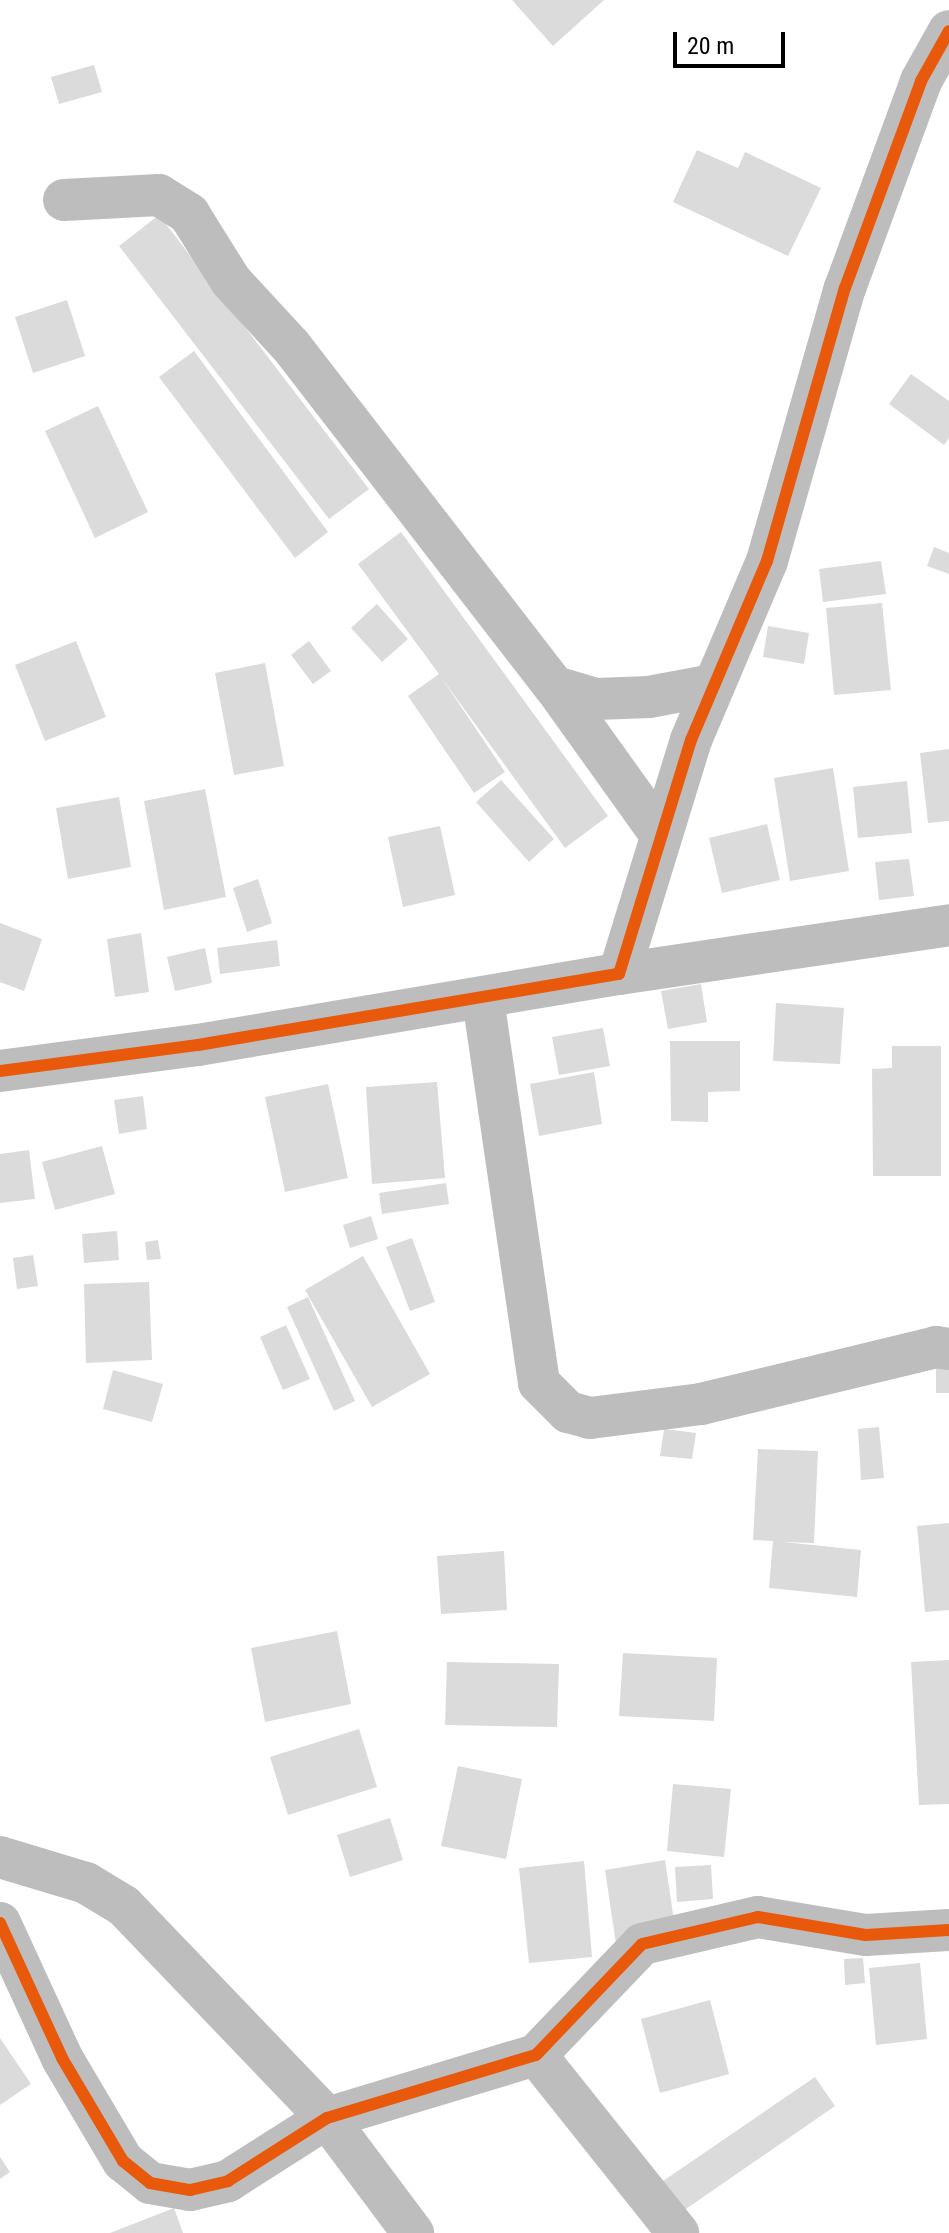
<!DOCTYPE html>
<style>
body{margin:0}
#map{position:relative;width:949px;height:2233px;overflow:hidden;background:#fff;font-family:"Roboto Condensed",sans-serif}
div>[style]{position:absolute}
.building>*{inset:0;background:#dbdbdb}
.minor>*{height:42px;margin:-21px;padding:0 21px;transform-origin:21px;border-radius:21px;background:#bdbdbd}
.cycleway>*{height:12px;margin:-6px;padding:0 6px;transform-origin:6px;border-radius:6px;background:#e8590c}
span{translate:-50% -50%;white-space:nowrap;text-align:center;line-height:1.15;-webkit-text-stroke:8px #fff;paint-order:stroke}
.scale{position:absolute;left:673px;top:32px;width:112px;height:36px;box-sizing:border-box;border:4px solid #000;border-top:0;padding-left:10px;font-size:24px;line-height:28px;white-space:nowrap;color:#000;-webkit-text-stroke:6px #fff;paint-order:stroke}
</style>
<div id="map">
<div class="building">
<i style="clip-path:polygon(512px 0,604px 0,553px 46px)"></i>
<i style="clip-path:polygon(94px 65px,102px 92px,59px 104px,51px 77px)"></i>
<i style="clip-path:polygon(697px 150px,738px 168px,745px 152px,821px 188px,788px 256px,673px 202px)"></i>
<i style="clip-path:polygon(159px 215px,369px 489px,329px 519px,119px 246px)"></i>
<i style="clip-path:polygon(67px 300px,85px 356px,33px 373px,15px 317px)"></i>
<i style="clip-path:polygon(194px 351px,328px 532px,295px 558px,159px 377px)"></i>
<i style="clip-path:polygon(911px 374px,949px 401px,949px 438px,944px 445px,889px 404px)"></i>
<i style="clip-path:polygon(98px 406px,148px 512px,95px 538px,45px 431px)"></i>
<i style="clip-path:polygon(401px 532px,608px 816px,565px 848px,441px 677px,505px 772px,474px 793px,408px 696px,439px 674px,358px 564px)"></i>
<i style="clip-path:polygon(934px 547px,949px 553px,949px 574px,927px 566px)"></i>
<i style="clip-path:polygon(881px 561px,886px 594px,823px 602px,819px 569px)"></i>
<i style="clip-path:polygon(882px 603px,891px 690px,834px 695px,826px 608px)"></i>
<i style="clip-path:polygon(377px 604px,408px 639px,382px 662px,351px 628px)"></i>
<i style="clip-path:polygon(768px 626px,809px 633px,804px 664px,763px 657px)"></i>
<i style="clip-path:polygon(76px 641px,106px 717px,45px 741px,15px 665px)"></i>
<i style="clip-path:polygon(309px 641px,331px 671px,313px 684px,291px 655px)"></i>
<i style="clip-path:polygon(265px 663px,284px 766px,234px 775px,215px 673px)"></i>
<i style="clip-path:polygon(949px 749px,949px 821px,928px 823px,920px 753px)"></i>
<i style="clip-path:polygon(833px 768px,849px 871px,790px 881px,774px 778px)"></i>
<i style="clip-path:polygon(501px 780px,554px 839px,529px 862px,476px 802px)"></i>
<i style="clip-path:polygon(907px 781px,912px 833px,858px 838px,853px 787px)"></i>
<i style="clip-path:polygon(205px 789px,226px 897px,164px 910px,144px 801px)"></i>
<i style="clip-path:polygon(119px 797px,131px 867px,68px 879px,56px 808px)"></i>
<i style="clip-path:polygon(767px 824px,780px 880px,722px 893px,709px 838px)"></i>
<i style="clip-path:polygon(440px 826px,455px 895px,403px 907px,388px 837px)"></i>
<i style="clip-path:polygon(909px 859px,914px 896px,879px 900px,875px 862px)"></i>
<i style="clip-path:polygon(258px 879px,272px 923px,247px 932px,233px 888px)"></i>
<i style="clip-path:polygon(0 923px,42px 939px,24px 991px,0 982px)"></i>
<i style="clip-path:polygon(141px 933px,149px 992px,115px 997px,107px 939px)"></i>
<i style="clip-path:polygon(277px 940px,280px 966px,220px 974px,217px 948px)"></i>
<i style="clip-path:polygon(205px 948px,212px 983px,175px 991px,167px 957px)"></i>
<i style="clip-path:polygon(701px 984px,707px 1022px,668px 1029px,661px 991px)"></i>
<i style="clip-path:polygon(776px 1003px,844px 1008px,840px 1064px,773px 1061px)"></i>
<i style="clip-path:polygon(603px 1028px,610px 1066px,559px 1075px,552px 1037px)"></i>
<i style="clip-path:polygon(670px 1041px,740px 1041px,740px 1091px,708px 1092px,708px 1122px,671px 1121px)"></i>
<i style="clip-path:polygon(892px 1046px,941px 1046px,941px 1176px,873px 1176px,872px 1069px,892px 1068px)"></i>
<i style="clip-path:polygon(594px 1072px,602px 1124px,539px 1136px,530px 1084px)"></i>
<i style="clip-path:polygon(437px 1082px,445px 1178px,372px 1184px,366px 1087px)"></i>
<i style="clip-path:polygon(328px 1084px,348px 1178px,285px 1192px,265px 1097px)"></i>
<i style="clip-path:polygon(143px 1096px,147px 1129px,119px 1134px,114px 1100px)"></i>
<i style="clip-path:polygon(102px 1146px,115px 1194px,55px 1210px,42px 1162px)"></i>
<i style="clip-path:polygon(29px 1150px,35px 1199px,0 1203px,0 1154px)"></i>
<i style="clip-path:polygon(446px 1183px,449px 1204px,382px 1214px,379px 1193px)"></i>
<i style="clip-path:polygon(371px 1216px,378px 1239px,350px 1248px,343px 1225px)"></i>
<i style="clip-path:polygon(117px 1231px,119px 1260px,84px 1263px,82px 1234px)"></i>
<i style="clip-path:polygon(412px 1238px,435px 1302px,410px 1311px,386px 1247px)"></i>
<i style="clip-path:polygon(158px 1240px,161px 1259px,147px 1260px,145px 1242px)"></i>
<i style="clip-path:polygon(33px 1255px,38px 1286px,17px 1289px,13px 1258px)"></i>
<i style="clip-path:polygon(363px 1256px,430px 1374px,372px 1407px,305px 1290px)"></i>
<i style="clip-path:polygon(149px 1282px,152px 1360px,86px 1363px,84px 1284px)"></i>
<i style="clip-path:polygon(308px 1297px,355px 1401px,334px 1411px,287px 1307px)"></i>
<i style="clip-path:polygon(286px 1325px,310px 1379px,283px 1390px,260px 1337px)"></i>
<i style="clip-path:polygon(936px 1358px,949px 1359px,949px 1393px,936px 1393px)"></i>
<i style="clip-path:polygon(113px 1370px,163px 1384px,152px 1422px,103px 1409px)"></i>
<i style="clip-path:polygon(879px 1427px,884px 1478px,861px 1480px,858px 1429px)"></i>
<i style="clip-path:polygon(664px 1429px,696px 1433px,692px 1459px,660px 1456px)"></i>
<i style="clip-path:polygon(758px 1449px,818px 1451px,814px 1543px,783px 1542px,861px 1550px,857px 1597px,769px 1588px,773px 1541px,753px 1540px)"></i>
<i style="clip-path:polygon(949px 1523px,949px 1610px,925px 1612px,917px 1526px)"></i>
<i style="clip-path:polygon(504px 1551px,507px 1610px,441px 1614px,437px 1556px)"></i>
<i style="clip-path:polygon(337px 1631px,351px 1704px,265px 1722px,251px 1648px)"></i>
<i style="clip-path:polygon(623px 1653px,717px 1658px,714px 1721px,619px 1716px)"></i>
<i style="clip-path:polygon(949px 1660px,949px 1804px,919px 1805px,911px 1662px)"></i>
<i style="clip-path:polygon(447px 1662px,559px 1664px,557px 1727px,445px 1725px)"></i>
<i style="clip-path:polygon(359px 1729px,377px 1787px,288px 1815px,270px 1757px)"></i>
<i style="clip-path:polygon(458px 1766px,522px 1779px,506px 1859px,441px 1846px)"></i>
<i style="clip-path:polygon(673px 1784px,731px 1789px,724px 1857px,667px 1851px)"></i>
<i style="clip-path:polygon(390px 1818px,403px 1860px,350px 1877px,337px 1835px)"></i>
<i style="clip-path:polygon(665px 1860px,676px 1934px,616px 1944px,605px 1870px)"></i>
<i style="clip-path:polygon(584px 1861px,592px 1957px,529px 1963px,519px 1868px)"></i>
<i style="clip-path:polygon(711px 1865px,713px 1899px,677px 1902px,675px 1867px)"></i>
<i style="clip-path:polygon(863px 1958px,865px 1983px,845px 1985px,844px 1959px)"></i>
<i style="clip-path:polygon(920px 1963px,927px 2039px,876px 2045px,869px 1968px)"></i>
<i style="clip-path:polygon(710px 2000px,729px 2074px,660px 2093px,641px 2019px)"></i>
<i style="clip-path:polygon(0 2038px,31px 2084px,0 2105px)"></i>
<i style="clip-path:polygon(815px 2077px,835px 2106px,683px 2211px,663px 2181px)"></i>
<i style="clip-path:polygon(0 2157px,10px 2172px,0 2179px)"></i>
<i style="clip-path:polygon(174px 2208px,183px 2233px,110px 2233px)"></i>
</div>
<div class="minor">
<i style="left:64px;top:200px;width:95px;rotate:-3deg"></i>
<i style="left:159px;top:195px;width:36px;rotate:32deg"></i>
<i style="left:189px;top:214px;width:79px;rotate:57.9deg"></i>
<i style="left:231px;top:281px;width:88px;rotate:47.3deg"></i>
<i style="left:291px;top:346px;width:431px;rotate:52.3deg"></i>
<i style="left:555px;top:687px;width:182px;rotate:54.4deg"></i>
<i style="left:555px;top:687px;width:43px;rotate:16.3deg"></i>
<i style="left:596px;top:699px;width:53px;rotate:-2.2deg"></i>
<i style="left:649px;top:697px;width:64px;rotate:-10.8deg"></i>
<i style="left:619px;top:974px;width:334px;rotate:-8.4deg"></i>
<i style="left:483px;top:999px;width:388px;rotate:81.7deg"></i>
<i style="left:539px;top:1383px;width:41px;rotate:45deg"></i>
<i style="left:568px;top:1412px;width:23px;rotate:15deg"></i>
<i style="left:590px;top:1418px;width:112px;rotate:-7.2deg"></i>
<i style="left:701px;top:1404px;width:242px;rotate:-13.6deg"></i>
<i style="left:936px;top:1347px;width:13px;rotate:9deg"></i>
<i style="left:0;top:1071px;width:200px;rotate:-7.5deg"></i>
<i style="left:198px;top:1045px;width:427px;rotate:-9.6deg"></i>
<i style="left:619px;top:974px;width:245px;rotate:-72.9deg"></i>
<i style="left:691px;top:740px;width:194px;rotate:-67deg"></i>
<i style="left:767px;top:561px;width:284px;rotate:-74.1deg"></i>
<i style="left:845px;top:288px;width:221px;rotate:-69.8deg"></i>
<i style="left:921px;top:81px;width:57px;rotate:-60.8deg"></i>
<i style="left:0;top:1857px;width:90px;rotate:16.8deg"></i>
<i style="left:86px;top:1883px;width:44px;rotate:31.2deg"></i>
<i style="left:124px;top:1906px;width:294px;rotate:46.2deg"></i>
<i style="left:327px;top:2118px;width:144px;rotate:53.2deg"></i>
<i style="left:0;top:1923px;width:149px;rotate:65.3deg"></i>
<i style="left:62px;top:2058px;width:120px;rotate:59.4deg"></i>
<i style="left:123px;top:2161px;width:35px;rotate:39deg"></i>
<i style="left:150px;top:2183px;width:41px;rotate:9.9deg"></i>
<i style="left:190px;top:2190px;width:39px;rotate:-13deg"></i>
<i style="left:228px;top:2181px;width:117px;rotate:-32.5deg"></i>
<i style="left:327px;top:2118px;width:218px;rotate:-16.8deg"></i>
<i style="left:536px;top:2055px;width:153px;rotate:-46.3deg"></i>
<i style="left:642px;top:1944px;width:119px;rotate:-13.1deg"></i>
<i style="left:758px;top:1917px;width:109px;rotate:9.5deg"></i>
<i style="left:866px;top:1935px;width:83px;rotate:-3.4deg"></i>
<i style="left:536px;top:2055px;width:228px;rotate:51.4deg"></i>
</div>
<div class="cycleway">
<i style="left:0;top:1071px;width:200px;rotate:-7.5deg"></i>
<i style="left:198px;top:1045px;width:427px;rotate:-9.6deg"></i>
<i style="left:619px;top:974px;width:245px;rotate:-72.9deg"></i>
<i style="left:691px;top:740px;width:194px;rotate:-67deg"></i>
<i style="left:767px;top:561px;width:284px;rotate:-74.1deg"></i>
<i style="left:845px;top:288px;width:221px;rotate:-69.8deg"></i>
<i style="left:921px;top:81px;width:57px;rotate:-60.8deg"></i>
<i style="left:0;top:1923px;width:149px;rotate:65.3deg"></i>
<i style="left:62px;top:2058px;width:120px;rotate:59.4deg"></i>
<i style="left:123px;top:2161px;width:35px;rotate:39deg"></i>
<i style="left:150px;top:2183px;width:41px;rotate:9.9deg"></i>
<i style="left:190px;top:2190px;width:39px;rotate:-13deg"></i>
<i style="left:228px;top:2181px;width:117px;rotate:-32.5deg"></i>
<i style="left:327px;top:2118px;width:218px;rotate:-16.8deg"></i>
<i style="left:536px;top:2055px;width:153px;rotate:-46.3deg"></i>
<i style="left:642px;top:1944px;width:119px;rotate:-13.1deg"></i>
<i style="left:758px;top:1917px;width:109px;rotate:9.5deg"></i>
<i style="left:866px;top:1935px;width:83px;rotate:-3.4deg"></i>
</div>
<div class="scale">20 m</div>
</div>
